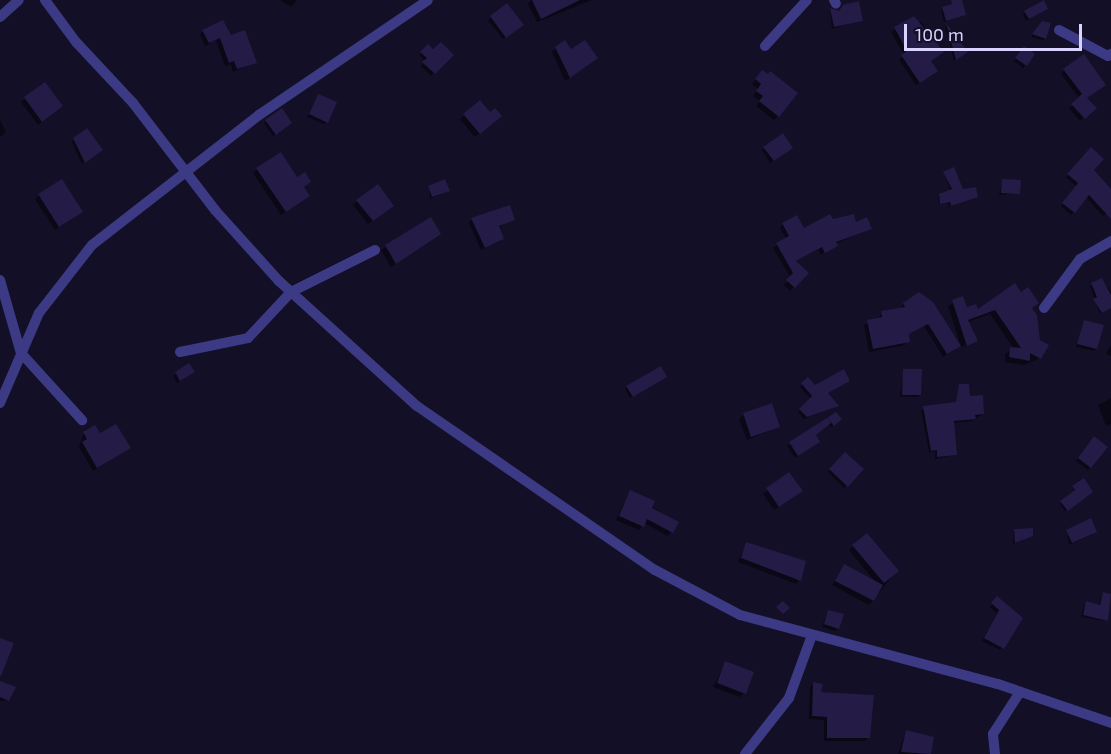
<!DOCTYPE html>
<style>
body{margin:0}
#map{position:relative;width:1111px;height:754px;overflow:hidden;background:#130f26;font-family:"Exo 2",sans-serif}
div>[style]{position:absolute}
.shadow>*{inset:0;background:#0007}
.building>*{inset:0;background:#241b47}
.street>*{height:10px;margin:-5px;padding:0 5px;transform-origin:5px;border-radius:5px;background:#3d3a85}
span{translate:-50% -50%;white-space:nowrap;text-align:center;line-height:1.15;-webkit-text-stroke:4.5px #130f26;paint-order:stroke}
.scale{position:absolute;left:904px;top:24px;width:178px;height:27px;box-sizing:border-box;border:3px solid #d9d4ff;border-top:0;padding-left:8px;font-size:18px;line-height:21px;white-space:nowrap;color:#d9d4ff;-webkit-text-stroke:4px #130f26;paint-order:stroke}
</style>
<div id="map">
<div class="shadow">
<i style="clip-path:polygon(280px 0,297px 0,291px 7px)"></i>
<i style="clip-path:polygon(532px 0,592px 0,537px 22px,528px 4px)"></i>
<i style="clip-path:polygon(960px 0,965px 15px,944px 22px,941px 10px)"></i>
<i style="clip-path:polygon(507px 5px,519px 28px,503px 39px,488px 20px)"></i>
<i style="clip-path:polygon(830px 9px,839px 12px,862px 20px,832px 29px)"></i>
<i style="clip-path:polygon(1044px 11px,1026px 21px,1023px 15px,1025px 12px)"></i>
<i style="clip-path:polygon(913px 18px,917px 24px,921px 22px,942px 52px,930px 61px,933px 74px,916px 85px,899px 60px,904px 55px,891px 32px)"></i>
<i style="clip-path:polygon(947px 25px,963px 54px,954px 61px,945px 27px)"></i>
<i style="clip-path:polygon(1040px 25px,1045px 38px,1043px 40px,1031px 37px)"></i>
<i style="clip-path:polygon(203px 31px,230px 37px,255px 62px,233px 72px,231px 64px,225px 66px,216px 40px,205px 46px,200px 34px)"></i>
<i style="clip-path:polygon(428px 46px,452px 55px,431px 76px,421px 66px,425px 61px,419px 55px)"></i>
<i style="clip-path:polygon(556px 48px,592px 62px,565px 81px,552px 52px)"></i>
<i style="clip-path:polygon(1022px 50px,1033px 55px,1023px 68px,1014px 61px)"></i>
<i style="clip-path:polygon(1064px 70px,1095px 108px,1080px 121px,1069px 108px,1080px 99px,1061px 74px)"></i>
<i style="clip-path:polygon(758px 76px,778px 116px,774px 120px,756px 106px,760px 101px,753px 96px,758px 89px,752px 84px)"></i>
<i style="clip-path:polygon(44px 84px,57px 110px,38px 125px,21px 102px)"></i>
<i style="clip-path:polygon(318px 95px,327px 122px,324px 124px,307px 117px)"></i>
<i style="clip-path:polygon(464px 115px,496px 120px,475px 137px,460px 119px)"></i>
<i style="clip-path:polygon(0 120px,6px 132px,0 137px)"></i>
<i style="clip-path:polygon(266px 121px,288px 125px,273px 136px,264px 123px)"></i>
<i style="clip-path:polygon(74px 139px,99px 153px,82px 164px,72px 142px)"></i>
<i style="clip-path:polygon(764px 148px,789px 150px,770px 163px,762px 150px)"></i>
<i style="clip-path:polygon(1092px 149px,1092px 170px,1111px 191px,1111px 209px,1103px 216px,1086px 197px,1071px 215px,1061px 206px,1076px 186px,1066px 177px)"></i>
<i style="clip-path:polygon(257px 169px,309px 182px,303px 188px,308px 196px,281px 215px,253px 173px)"></i>
<i style="clip-path:polygon(944px 173px,962px 191px,976px 196px,949px 207px,948px 203px,939px 204px,938px 197px,951px 191px)"></i>
<i style="clip-path:polygon(1003px 181px,1019px 193px,999px 195px)"></i>
<i style="clip-path:polygon(429px 187px,448px 191px,430px 199px)"></i>
<i style="clip-path:polygon(39px 195px,82px 212px,55px 230px,35px 199px)"></i>
<i style="clip-path:polygon(357px 201px,388px 210px,368px 224px,353px 205px)"></i>
<i style="clip-path:polygon(430px 219px,439px 234px,391px 267px,381px 250px)"></i>
<i style="clip-path:polygon(472px 219px,513px 219px,498px 228px,503px 239px,499px 242px,481px 250px,469px 223px)"></i>
<i style="clip-path:polygon(832px 221px,870px 229px,835px 244px,821px 255px,818px 249px,795px 262px,807px 273px,790px 291px,784px 285px,791px 278px,773px 248px,786px 239px,780px 228px,783px 224px,803px 230px)"></i>
<i style="clip-path:polygon(1102px 280px,1111px 292px,1111px 307px,1100px 314px,1090px 286px)"></i>
<i style="clip-path:polygon(1015px 286px,1030px 309px,1040px 358px,1024px 365px,1005px 362px,1005px 354px,1014px 349px,990px 314px,968px 322px,977px 341px,961px 347px,948px 306px,962px 298px,966px 309px,977px 312px)"></i>
<i style="clip-path:polygon(903px 304px,959px 346px,943px 357px,924px 326px,907px 335px,905px 345px,869px 352px,864px 325px,878px 319px,882px 313px,901px 309px)"></i>
<i style="clip-path:polygon(1084px 321px,1096px 349px,1094px 351px,1076px 347px)"></i>
<i style="clip-path:polygon(1111px 345px,1111px 356px,1106px 354px)"></i>
<i style="clip-path:polygon(189px 365px,191px 374px,177px 383px,173px 376px)"></i>
<i style="clip-path:polygon(904px 370px,920px 395px,917px 397px,900px 397px)"></i>
<i style="clip-path:polygon(665px 377px,630px 398px,625px 389px,627px 387px)"></i>
<i style="clip-path:polygon(808px 379px,837px 406px,804px 419px,798px 412px,811px 399px,800px 387px)"></i>
<i style="clip-path:polygon(960px 386px,983px 414px,972px 421px,952px 423px,955px 455px,935px 459px,935px 452px,929px 452px,921px 410px,955px 404px)"></i>
<i style="clip-path:polygon(1111px 398px,1111px 424px,1106px 426px,1098px 405px)"></i>
<i style="clip-path:polygon(836px 414px,840px 419px,831px 427px,828px 423px,814px 435px,816px 444px,795px 458px,787px 446px)"></i>
<i style="clip-path:polygon(744px 415px,779px 427px,747px 440px,739px 419px)"></i>
<i style="clip-path:polygon(84px 433px,100px 435px,129px 448px,93px 471px,79px 447px)"></i>
<i style="clip-path:polygon(1091px 441px,1090px 467px,1088px 470px,1076px 461px)"></i>
<i style="clip-path:polygon(845px 454px,862px 469px,844px 488px,828px 472px)"></i>
<i style="clip-path:polygon(789px 474px,797px 495px,774px 510px,763px 494px)"></i>
<i style="clip-path:polygon(1073px 487px,1089px 494px,1065px 511px,1060px 504px,1074px 493px)"></i>
<i style="clip-path:polygon(630px 492px,677px 523px,668px 536px,644px 523px,639px 530px,616px 520px)"></i>
<i style="clip-path:polygon(1014px 531px,1032px 535px,1013px 544px)"></i>
<i style="clip-path:polygon(1067px 531px,1093px 534px,1069px 545px)"></i>
<i style="clip-path:polygon(867px 535px,893px 575px,869px 605px,832px 585px,844px 566px,877px 584px,849px 550px)"></i>
<i style="clip-path:polygon(747px 543px,799px 580px,796px 584px,738px 562px)"></i>
<i style="clip-path:polygon(1103px 593px,1111px 595px,1107px 621px,1081px 617px,1084px 605px,1098px 606px)"></i>
<i style="clip-path:polygon(997px 598px,1021px 618px,1000px 650px,982px 641px,997px 613px,990px 607px)"></i>
<i style="clip-path:polygon(828px 611px,838px 628px,835px 631px,822px 627px)"></i>
<i style="clip-path:polygon(725px 663px,744px 693px,740px 697px,713px 687px)"></i>
<i style="clip-path:polygon(813px 684px,819px 694px,869px 737px,865px 741px,824px 741px,824px 720px,809px 719px,810px 687px)"></i>
<i style="clip-path:polygon(0 696px,8px 700px,0 701px)"></i>
<i style="clip-path:polygon(906px 732px,933px 738px,929px 754px,898px 754px)"></i>
</div>
<div class="building">
<i style="clip-path:polygon(532px 0,580px 0,541px 19px)"></i>
<i style="clip-path:polygon(951px 0,962px 0,966px 15px,946px 21px,942px 7px,952px 4px)"></i>
<i style="clip-path:polygon(1044px 0,1048px 9px,1029px 19px,1024px 11px)"></i>
<i style="clip-path:polygon(859px 1px,863px 21px,834px 27px,830px 8px,839px 11px,843px 5px)"></i>
<i style="clip-path:polygon(507px 3px,524px 25px,506px 38px,490px 16px)"></i>
<i style="clip-path:polygon(914px 16px,944px 52px,931px 61px,938px 71px,920px 83px,901px 55px,907px 51px,894px 27px)"></i>
<i style="clip-path:polygon(223px 20px,231px 35px,245px 30px,257px 63px,237px 69px,234px 61px,229px 63px,220px 38px,209px 43px,202px 30px)"></i>
<i style="clip-path:polygon(1042px 21px,1051px 23px,1046px 39px,1032px 34px)"></i>
<i style="clip-path:polygon(946px 23px,968px 52px,956px 60px)"></i>
<i style="clip-path:polygon(565px 40px,571px 49px,585px 40px,598px 58px,570px 78px,555px 47px)"></i>
<i style="clip-path:polygon(441px 42px,454px 55px,435px 74px,422px 62px,427px 58px,420px 52px,428px 44px,433px 49px)"></i>
<i style="clip-path:polygon(1024px 46px,1035px 54px,1027px 66px,1015px 58px)"></i>
<i style="clip-path:polygon(1084px 54px,1106px 85px,1087px 98px,1097px 108px,1085px 119px,1071px 104px,1082px 94px,1063px 69px)"></i>
<i style="clip-path:polygon(762px 70px,768px 74px,770px 71px,798px 93px,779px 117px,759px 101px,763px 96px,756px 91px,761px 84px,755px 79px)"></i>
<i style="clip-path:polygon(45px 82px,63px 106px,42px 122px,24px 97px)"></i>
<i style="clip-path:polygon(318px 94px,337px 102px,328px 123px,309px 114px)"></i>
<i style="clip-path:polygon(480px 100px,490px 112px,495px 108px,502px 116px,480px 134px,463px 114px)"></i>
<i style="clip-path:polygon(282px 108px,292px 123px,276px 135px,265px 120px)"></i>
<i style="clip-path:polygon(87px 128px,103px 150px,85px 163px,73px 138px)"></i>
<i style="clip-path:polygon(783px 133px,793px 148px,774px 161px,763px 147px)"></i>
<i style="clip-path:polygon(1091px 147px,1104px 159px,1094px 170px,1111px 189px,1111px 219px,1089px 195px,1075px 213px,1062px 203px,1078px 183px,1067px 174px)"></i>
<i style="clip-path:polygon(281px 152px,297px 177px,305px 172px,311px 182px,304px 187px,310px 196px,286px 212px,256px 168px)"></i>
<i style="clip-path:polygon(954px 167px,963px 189px,976px 187px,978px 197px,951px 206px,950px 202px,940px 204px,939px 194px,952px 189px,943px 172px)"></i>
<i style="clip-path:polygon(62px 179px,83px 212px,59px 227px,38px 194px)"></i>
<i style="clip-path:polygon(445px 179px,450px 191px,432px 197px,428px 186px)"></i>
<i style="clip-path:polygon(1002px 179px,1021px 180px,1020px 194px,1001px 193px)"></i>
<i style="clip-path:polygon(378px 184px,394px 206px,373px 221px,356px 200px)"></i>
<i style="clip-path:polygon(510px 205px,515px 220px,499px 226px,504px 239px,485px 248px,471px 218px)"></i>
<i style="clip-path:polygon(830px 214px,833px 219px,854px 214px,856px 222px,867px 217px,872px 229px,836px 242px,838px 246px,825px 253px,822px 247px,796px 261px,809px 273px,795px 288px,786px 280px,793px 273px,776px 243px,789px 236px,782px 223px,797px 215px,804px 228px)"></i>
<i style="clip-path:polygon(431px 217px,441px 234px,396px 264px,385px 245px)"></i>
<i style="clip-path:polygon(1102px 278px,1111px 295px,1111px 308px,1102px 313px,1093px 299px,1097px 297px,1091px 283px)"></i>
<i style="clip-path:polygon(1015px 283px,1021px 292px,1028px 287px,1039px 303px,1032px 308px,1037px 315px,1040px 340px,1049px 345px,1041px 359px,1030px 353px,1030px 361px,1009px 357px,1010px 347px,1021px 348px,995px 310px,968px 320px,978px 341px,967px 346px,952px 300px,963px 296px,967px 307px,976px 304px,978px 309px)"></i>
<i style="clip-path:polygon(919px 292px,933px 302px,961px 346px,947px 354px,928px 324px,909px 334px,910px 342px,873px 349px,867px 320px,882px 317px,881px 311px,905px 307px,903px 303px)"></i>
<i style="clip-path:polygon(1084px 320px,1104px 325px,1097px 349px,1077px 344px)"></i>
<i style="clip-path:polygon(189px 363px,195px 372px,180px 381px,175px 372px)"></i>
<i style="clip-path:polygon(661px 366px,667px 377px,633px 397px,626px 386px)"></i>
<i style="clip-path:polygon(844px 369px,850px 381px,828px 393px,839px 406px,807px 417px,799px 409px,812px 396px,801px 383px,808px 377px,815px 385px)"></i>
<i style="clip-path:polygon(903px 369px,922px 369px,921px 395px,902px 395px)"></i>
<i style="clip-path:polygon(959px 384px,969px 384px,970px 396px,983px 395px,984px 414px,975px 415px,976px 419px,954px 421px,957px 455px,937px 457px,937px 450px,931px 451px,923px 406px,956px 402px)"></i>
<i style="clip-path:polygon(772px 403px,780px 427px,751px 437px,743px 413px)"></i>
<i style="clip-path:polygon(836px 412px,842px 419px,834px 426px,827px 418px)"></i>
<i style="clip-path:polygon(827px 418px,831px 423px,816px 435px,820px 442px,798px 456px,789px 442px)"></i>
<i style="clip-path:polygon(116px 424px,131px 448px,97px 468px,82px 442px,87px 439px,83px 432px,95px 425px,100px 433px)"></i>
<i style="clip-path:polygon(1094px 436px,1108px 447px,1091px 468px,1078px 458px)"></i>
<i style="clip-path:polygon(845px 452px,864px 469px,848px 487px,829px 469px)"></i>
<i style="clip-path:polygon(789px 472px,803px 491px,779px 507px,766px 488px)"></i>
<i style="clip-path:polygon(1084px 478px,1093px 492px,1068px 511px,1060px 501px,1075px 490px,1072px 486px)"></i>
<i style="clip-path:polygon(630px 490px,655px 501px,652px 508px,679px 522px,673px 533px,647px 519px,644px 527px,619px 516px)"></i>
<i style="clip-path:polygon(1091px 518px,1097px 532px,1072px 543px,1066px 530px)"></i>
<i style="clip-path:polygon(1033px 528px,1033px 536px,1015px 543px,1014px 529px)"></i>
<i style="clip-path:polygon(867px 533px,899px 571px,884px 583px,852px 545px)"></i>
<i style="clip-path:polygon(746px 542px,806px 561px,801px 581px,741px 558px)"></i>
<i style="clip-path:polygon(844px 564px,883px 585px,874px 601px,835px 581px)"></i>
<i style="clip-path:polygon(1103px 592px,1111px 594px,1108px 621px,1083px 615px,1086px 601px,1100px 605px)"></i>
<i style="clip-path:polygon(997px 596px,1023px 618px,1004px 649px,984px 638px,999px 610px,991px 603px)"></i>
<i style="clip-path:polygon(783px 601px,790px 608px,783px 614px,776px 607px)"></i>
<i style="clip-path:polygon(828px 610px,844px 614px,839px 629px,824px 624px)"></i>
<i style="clip-path:polygon(0 638px,14px 643px,1px 676px,0 676px)"></i>
<i style="clip-path:polygon(725px 661px,754px 672px,746px 694px,717px 683px)"></i>
<i style="clip-path:polygon(0 681px,16px 687px,9px 701px,0 697px)"></i>
<i style="clip-path:polygon(813px 682px,823px 684px,821px 692px,874px 695px,870px 738px,827px 738px,827px 717px,812px 716px)"></i>
<i style="clip-path:polygon(906px 730px,934px 737px,931px 754px,901px 752px)"></i>
</div>
<div class="street">
<i style="left:45px;top:0;width:52px;rotate:53.6deg"></i>
<i style="left:76px;top:42px;width:83px;rotate:46.9deg"></i>
<i style="left:133px;top:103px;width:135px;rotate:52.5deg"></i>
<i style="left:215px;top:210px;width:96px;rotate:48deg"></i>
<i style="left:279px;top:281px;width:186px;rotate:42.2deg"></i>
<i style="left:417px;top:406px;width:289px;rotate:34.6deg"></i>
<i style="left:655px;top:570px;width:96px;rotate:27.9deg"></i>
<i style="left:740px;top:615px;width:267px;rotate:15deg"></i>
<i style="left:998px;top:684px;width:120px;rotate:19deg"></i>
<i style="left:834px;top:0;width:4px;rotate:63deg"></i>
<i style="left:0;top:17px;width:25px;rotate:-42deg"></i>
<i style="left:1059px;top:30px;width:55px;rotate:28deg"></i>
<i style="left:1108px;top:56px;width:4px;rotate:-34deg"></i>
<i style="left:765px;top:46px;width:62px;rotate:-47.6deg"></i>
<i style="left:0;top:280px;width:76px;rotate:74deg"></i>
<i style="left:21px;top:353px;width:91px;rotate:47.7deg"></i>
<i style="left:1044px;top:308px;width:61px;rotate:-53.7deg"></i>
<i style="left:1080px;top:259px;width:36px;rotate:-30deg"></i>
<i style="left:180px;top:352px;width:69px;rotate:-11.6deg"></i>
<i style="left:248px;top:338px;width:63px;rotate:-46.9deg"></i>
<i style="left:291px;top:292px;width:94px;rotate:-26.6deg"></i>
<i style="left:0;top:403px;width:98px;rotate:-66.6deg"></i>
<i style="left:39px;top:313px;width:86px;rotate:-52.1deg"></i>
<i style="left:92px;top:245px;width:212px;rotate:-37.9deg"></i>
<i style="left:259px;top:115px;width:204px;rotate:-34.2deg"></i>
<i style="left:745px;top:754px;width:71px;rotate:-51.8deg"></i>
<i style="left:789px;top:698px;width:67px;rotate:-69.9deg"></i>
<i style="left:995px;top:754px;width:20px;rotate:-96deg"></i>
<i style="left:993px;top:734px;width:50px;rotate:-57.3deg"></i>
</div>
<div class="scale">100 m</div>
</div>
